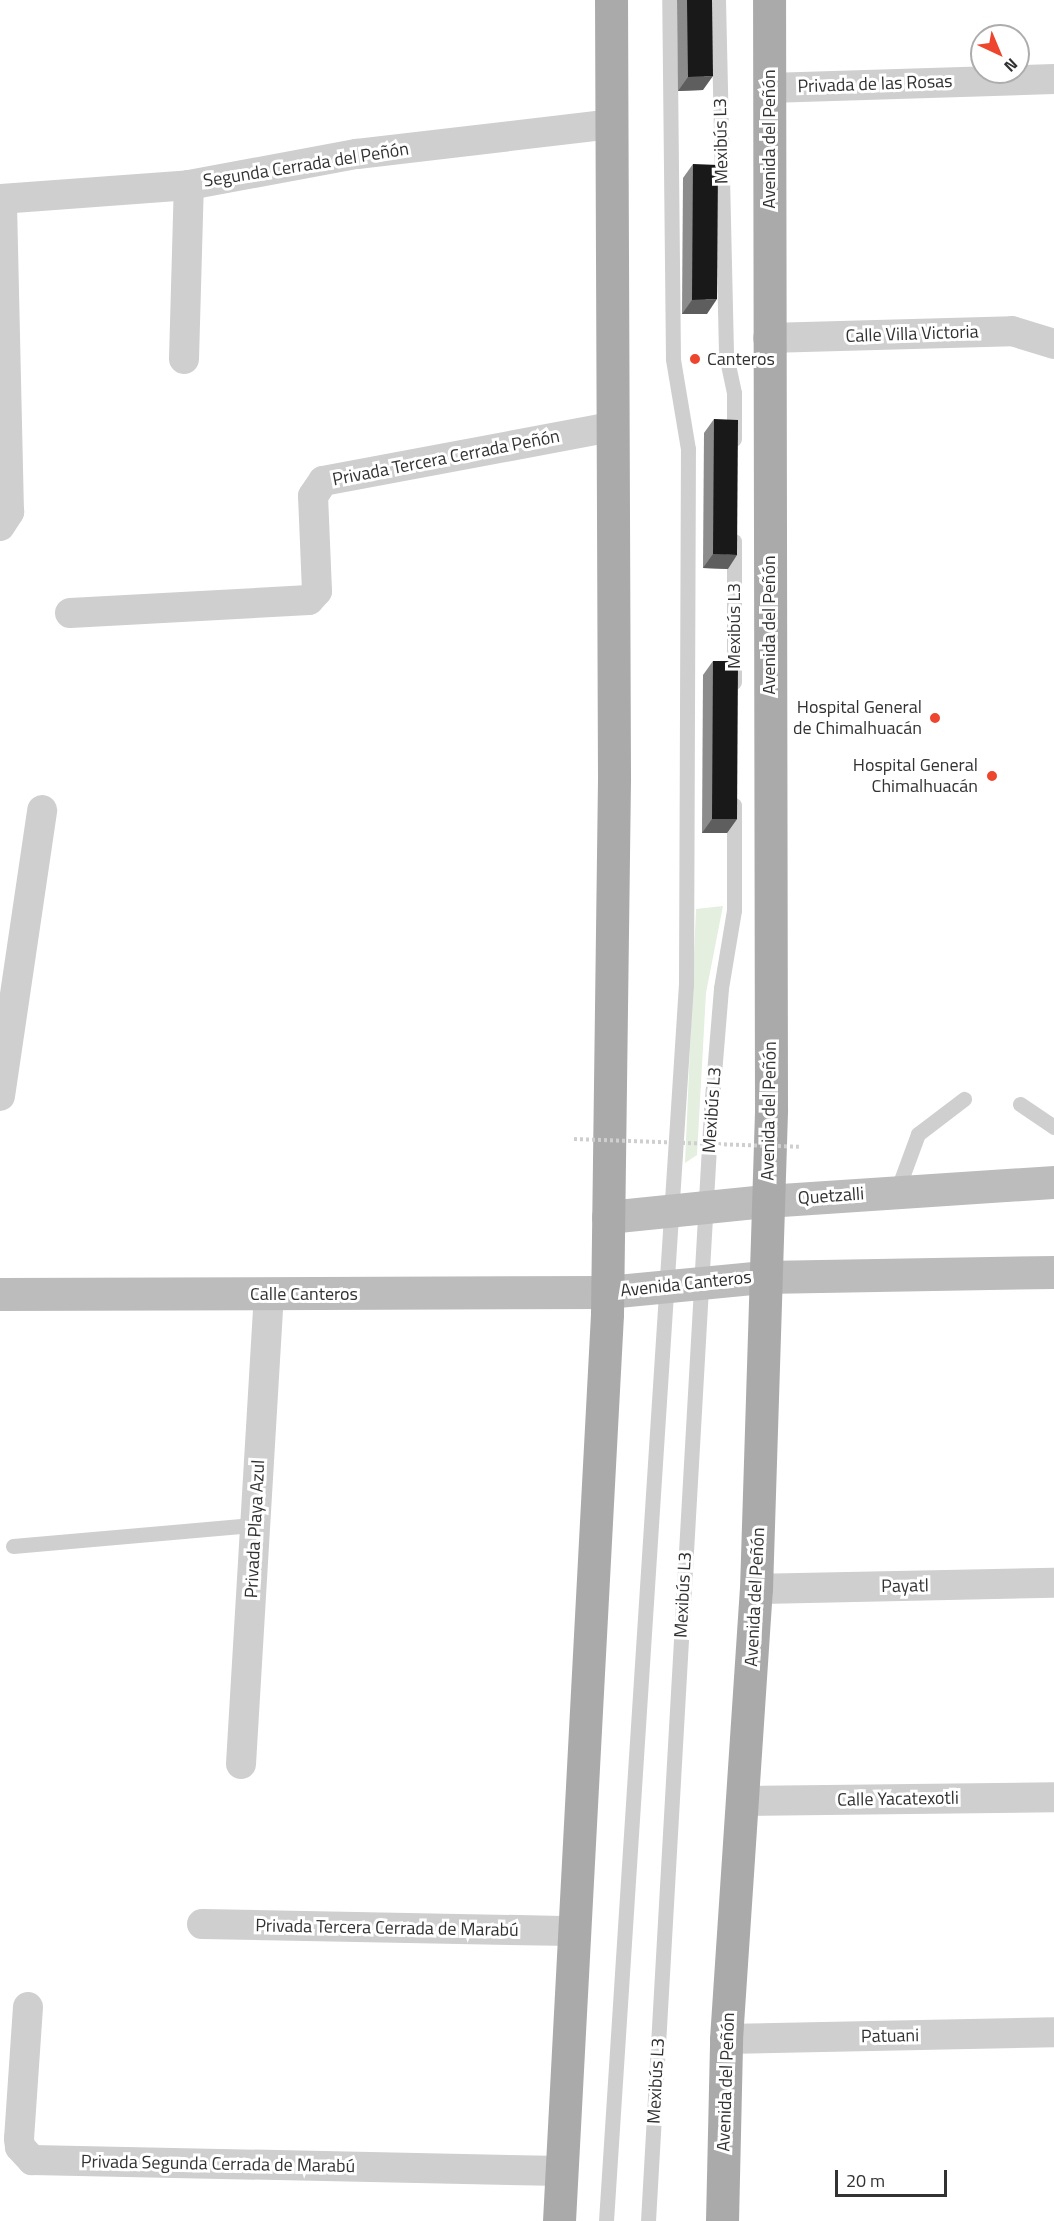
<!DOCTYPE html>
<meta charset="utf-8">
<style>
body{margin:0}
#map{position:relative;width:1054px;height:2221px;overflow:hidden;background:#fff;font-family:"Titillium Web",sans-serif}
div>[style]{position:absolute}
.green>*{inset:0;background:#e5efe0}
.lane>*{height:15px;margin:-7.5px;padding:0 7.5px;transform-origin:7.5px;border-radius:7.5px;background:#cfcfcf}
.street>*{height:30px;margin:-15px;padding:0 15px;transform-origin:15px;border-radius:15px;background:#cfcfcf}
.secondary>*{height:33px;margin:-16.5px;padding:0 16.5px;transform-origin:16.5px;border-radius:16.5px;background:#bcbcbc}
.primary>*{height:33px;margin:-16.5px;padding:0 16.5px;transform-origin:16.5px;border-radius:16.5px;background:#aaa}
.path-bridge>*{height:4px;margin-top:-2px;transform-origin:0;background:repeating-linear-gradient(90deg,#cfcfcf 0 3px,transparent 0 6px)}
.wall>*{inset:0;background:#8c8c8c}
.shaded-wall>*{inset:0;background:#5e5e5e}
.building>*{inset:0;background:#191919}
.dots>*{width:16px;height:16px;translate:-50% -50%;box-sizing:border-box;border:3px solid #fff;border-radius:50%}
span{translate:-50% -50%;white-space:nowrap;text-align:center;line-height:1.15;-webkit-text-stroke:6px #fff;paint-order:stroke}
.street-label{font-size:18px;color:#323232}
.poi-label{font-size:18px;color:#323232}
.left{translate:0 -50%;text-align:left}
.right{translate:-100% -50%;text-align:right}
.north{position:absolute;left:970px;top:24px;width:60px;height:60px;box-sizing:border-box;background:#fff;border:2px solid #adadad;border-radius:50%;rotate:136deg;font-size:16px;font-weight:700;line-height:24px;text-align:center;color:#323232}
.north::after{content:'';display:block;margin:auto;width:21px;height:27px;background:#ee452f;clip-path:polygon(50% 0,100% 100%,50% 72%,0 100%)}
.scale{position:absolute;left:835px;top:2170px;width:112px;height:27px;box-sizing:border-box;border:3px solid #323232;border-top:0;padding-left:8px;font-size:18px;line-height:21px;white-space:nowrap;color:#323232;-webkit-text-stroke:4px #fff;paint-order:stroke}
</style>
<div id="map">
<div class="green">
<i style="clip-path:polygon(723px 906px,706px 993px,697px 1155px,685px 1163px,696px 909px)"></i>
</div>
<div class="lane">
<i style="left:718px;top:0;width:355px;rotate:88.7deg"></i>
<i style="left:726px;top:355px;width:39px;rotate:78deg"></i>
<i style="left:734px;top:393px;width:46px;rotate:90deg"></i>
<i style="left:734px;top:682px;width:141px;rotate:-90deg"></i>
<i style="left:1020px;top:1104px;width:41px;rotate:34.1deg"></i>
<i style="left:897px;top:1191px;width:61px;rotate:-69.8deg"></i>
<i style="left:918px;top:1134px;width:58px;rotate:-37.3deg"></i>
<i style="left:13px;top:1546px;width:243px;rotate:-5deg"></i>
<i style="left:606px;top:2221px;width:1239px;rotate:-86.3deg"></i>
<i style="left:686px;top:985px;width:536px;rotate:-89.79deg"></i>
<i style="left:688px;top:449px;width:91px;rotate:-99.5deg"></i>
<i style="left:673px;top:359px;width:359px;rotate:-90.6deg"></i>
<i style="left:648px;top:2221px;width:1113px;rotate:-86.75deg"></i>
<i style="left:711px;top:1110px;width:122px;rotate:-85.3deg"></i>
<i style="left:721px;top:988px;width:79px;rotate:-80.5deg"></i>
<i style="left:734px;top:910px;width:105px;rotate:-90deg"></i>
</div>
<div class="street">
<i style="left:769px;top:88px;width:285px;rotate:-1.8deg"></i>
<i style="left:0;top:199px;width:190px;rotate:-4.2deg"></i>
<i style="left:189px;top:185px;width:171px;rotate:-10.5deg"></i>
<i style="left:357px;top:154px;width:256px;rotate:-6.7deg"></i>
<i style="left:768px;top:338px;width:244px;rotate:-1.6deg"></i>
<i style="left:1012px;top:331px;width:44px;rotate:17.2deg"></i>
<i style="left:184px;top:359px;width:174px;rotate:-88.4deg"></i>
<i style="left:0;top:526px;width:17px;rotate:-57deg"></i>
<i style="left:9px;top:512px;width:313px;rotate:-91.3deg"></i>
<i style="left:70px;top:613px;width:239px;rotate:-3.1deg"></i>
<i style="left:309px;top:600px;width:12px;rotate:-48deg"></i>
<i style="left:317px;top:591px;width:95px;rotate:-92.4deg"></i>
<i style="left:313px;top:496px;width:18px;rotate:-56deg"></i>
<i style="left:323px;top:481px;width:293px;rotate:-10.6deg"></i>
<i style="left:0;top:1096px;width:289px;rotate:-81.6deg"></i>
<i style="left:756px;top:1589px;width:298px;rotate:-1.2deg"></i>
<i style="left:241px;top:1764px;width:470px;rotate:-86.6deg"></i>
<i style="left:742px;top:1801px;width:312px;rotate:-0.7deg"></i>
<i style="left:202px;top:1924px;width:371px;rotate:1.1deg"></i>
<i style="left:28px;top:2007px;width:132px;rotate:93.9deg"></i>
<i style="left:19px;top:2139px;width:8px;rotate:83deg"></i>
<i style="left:20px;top:2147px;width:18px;rotate:47deg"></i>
<i style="left:32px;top:2160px;width:530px;rotate:1.19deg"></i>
<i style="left:726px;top:2039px;width:328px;rotate:-1.2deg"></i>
</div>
<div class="secondary">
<i style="left:608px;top:1217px;width:159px;rotate:-5.8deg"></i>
<i style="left:766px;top:1201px;width:289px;rotate:-3.8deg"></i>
<i style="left:0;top:1294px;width:607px;rotate:-0.19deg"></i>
<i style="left:607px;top:1292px;width:158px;rotate:-5.5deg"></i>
<i style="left:764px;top:1277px;width:290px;rotate:-1deg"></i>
</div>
<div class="primary">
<i style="left:559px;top:2221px;width:908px;rotate:-86.97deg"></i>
<i style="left:607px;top:1314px;width:537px;rotate:-89.25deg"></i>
<i style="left:614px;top:777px;width:777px;rotate:-90.22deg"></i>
<i style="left:722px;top:2221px;width:182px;rotate:-88.7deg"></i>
<i style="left:726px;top:2039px;width:451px;rotate:-86.2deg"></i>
<i style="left:756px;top:1589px;width:480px;rotate:-88.2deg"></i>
<i style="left:771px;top:1109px;width:1109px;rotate:-90.1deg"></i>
</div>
<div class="path-bridge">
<i style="left:574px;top:1139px;width:225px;rotate:2deg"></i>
</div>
<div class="wall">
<i style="clip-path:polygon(677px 0,712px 0,703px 90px,678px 91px)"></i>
<i style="clip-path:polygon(693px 164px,707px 314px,682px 314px,683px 178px)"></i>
<i style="clip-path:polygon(714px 419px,728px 569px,703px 568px,704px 433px)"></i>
<i style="clip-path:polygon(713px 661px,737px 819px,727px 833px,702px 833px,703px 675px)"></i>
</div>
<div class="shaded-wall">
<i style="clip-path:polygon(713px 76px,703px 90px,678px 91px,688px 77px)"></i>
<i style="clip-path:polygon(717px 299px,707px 314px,682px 314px,692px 300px)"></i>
<i style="clip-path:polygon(713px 554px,737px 555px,728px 569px,703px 568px)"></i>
<i style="clip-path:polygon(712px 819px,737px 819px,727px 833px,702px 833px)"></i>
</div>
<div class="building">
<i style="clip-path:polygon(687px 0,712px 0,713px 76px,688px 77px)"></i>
<i style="clip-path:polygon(693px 164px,718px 165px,717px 299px,692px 300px)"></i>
<i style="clip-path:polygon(714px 419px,738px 420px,737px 555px,713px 554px)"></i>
<i style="clip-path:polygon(713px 661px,738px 661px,737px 819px,712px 819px)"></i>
</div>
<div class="dots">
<i style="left:695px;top:359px;background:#ee452f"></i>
<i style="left:935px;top:718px;background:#ee452f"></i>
<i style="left:992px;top:776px;background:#ee452f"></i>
</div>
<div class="street-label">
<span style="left:875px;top:84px;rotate:-2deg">Privada de las Rosas</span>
<span style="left:769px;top:139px;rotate:-90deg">Avenida del Peñón</span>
<span style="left:721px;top:141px;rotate:-91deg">Mexibús L3</span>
<span style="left:306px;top:165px;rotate:-9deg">Segunda Cerrada del Peñón</span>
<span style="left:912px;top:334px;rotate:-2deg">Calle Villa Victoria</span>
<span style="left:446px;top:458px;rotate:-11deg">Privada Tercera Cerrada Peñón</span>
<span style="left:769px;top:625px;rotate:-90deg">Avenida del Peñón</span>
<span style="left:734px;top:626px;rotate:-90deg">Mexibús L3</span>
<span style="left:712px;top:1110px;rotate:-86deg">Mexibús L3</span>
<span style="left:769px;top:1111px;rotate:-89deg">Avenida del Peñón</span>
<span style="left:831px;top:1196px;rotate:-4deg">Quetzalli</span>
<span style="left:686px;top:1284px;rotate:-6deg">Avenida Canteros</span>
<span style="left:304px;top:1294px">Calle Canteros</span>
<span style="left:255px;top:1529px;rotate:-87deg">Privada Playa Azul</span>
<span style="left:905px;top:1586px;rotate:-1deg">Payatl</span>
<span style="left:683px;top:1595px;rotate:-87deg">Mexibús L3</span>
<span style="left:755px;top:1597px;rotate:-87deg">Avenida del Peñón</span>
<span style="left:898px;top:1799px;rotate:-1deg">Calle Yacatexotli</span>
<span style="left:387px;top:1928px;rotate:1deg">Privada Tercera Cerrada de Marabú</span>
<span style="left:890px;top:2036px;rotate:-1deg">Patuani</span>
<span style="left:656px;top:2081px;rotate:-87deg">Mexibús L3</span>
<span style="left:726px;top:2082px;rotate:-88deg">Avenida del Peñón</span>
<span style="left:218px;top:2164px;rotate:1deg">Privada Segunda Cerrada de Marabú</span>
</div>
<div class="poi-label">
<span class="left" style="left:707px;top:359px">Canteros</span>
<span class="right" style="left:922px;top:718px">Hospital General<br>de Chimalhuacán</span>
<span class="right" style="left:978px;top:776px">Hospital General<br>Chimalhuacán</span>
</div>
<div class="north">N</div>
<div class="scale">20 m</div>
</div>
